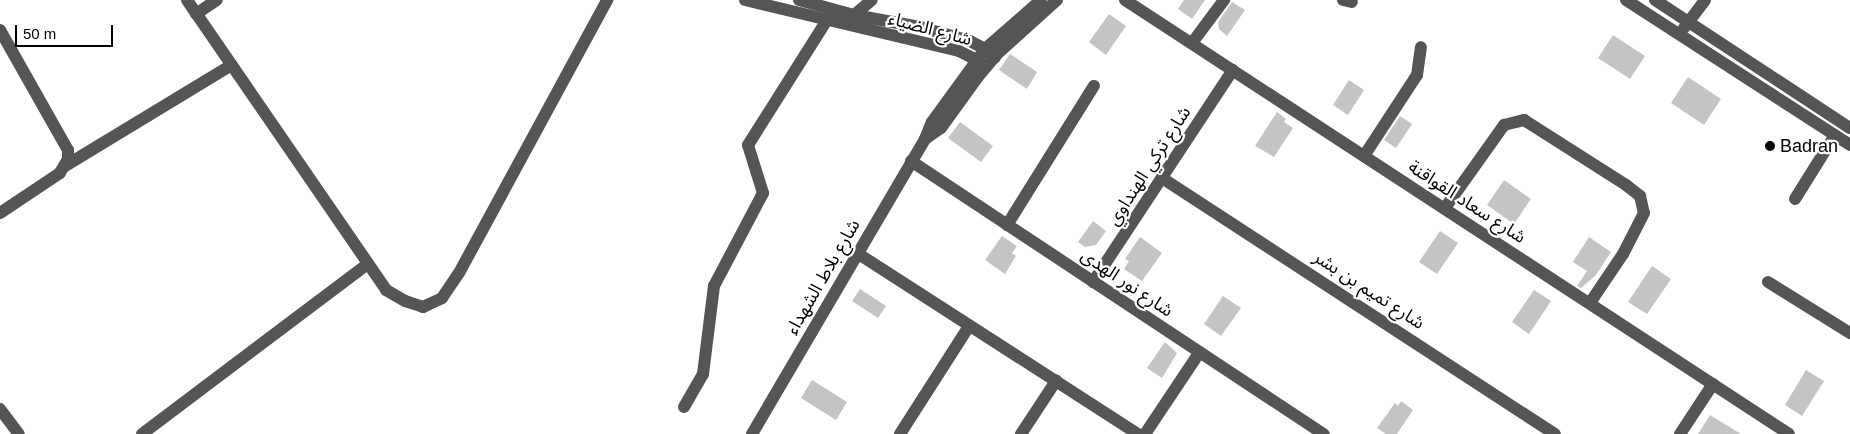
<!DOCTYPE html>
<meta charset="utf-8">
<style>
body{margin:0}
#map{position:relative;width:1850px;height:434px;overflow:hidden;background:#fff;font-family:Helvetica,"Noto Sans Arabic",sans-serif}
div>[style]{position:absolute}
.building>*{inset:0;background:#c4c4c4}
.minor>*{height:12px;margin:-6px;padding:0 6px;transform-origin:6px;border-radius:6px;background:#555}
.dots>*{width:14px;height:14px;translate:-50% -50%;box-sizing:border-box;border:2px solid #fff;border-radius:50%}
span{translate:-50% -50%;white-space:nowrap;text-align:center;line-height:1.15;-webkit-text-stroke:4.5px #fff;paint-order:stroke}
.street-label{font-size:18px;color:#000}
.poi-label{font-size:18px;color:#000}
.left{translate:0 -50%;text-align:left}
.scale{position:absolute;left:15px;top:25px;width:98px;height:22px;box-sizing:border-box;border:2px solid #000;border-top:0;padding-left:6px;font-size:15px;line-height:18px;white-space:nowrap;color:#000;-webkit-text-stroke:4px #fff;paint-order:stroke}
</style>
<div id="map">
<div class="building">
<i style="clip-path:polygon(1184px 0,1205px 0,1192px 19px,1178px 9px)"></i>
<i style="clip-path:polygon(1232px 2px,1245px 10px,1227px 36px,1219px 29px,1218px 22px)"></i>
<i style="clip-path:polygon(1109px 14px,1126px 26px,1106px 55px,1089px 42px)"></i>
<i style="clip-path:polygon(1613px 35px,1645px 56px,1630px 79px,1598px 58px)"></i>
<i style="clip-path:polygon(1010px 54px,1037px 72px,1027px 89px,999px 70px)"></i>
<i style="clip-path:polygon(1688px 77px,1721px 99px,1704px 125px,1671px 103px)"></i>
<i style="clip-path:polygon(1349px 80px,1364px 90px,1348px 115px,1333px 105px)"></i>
<i style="clip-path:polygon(1277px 112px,1286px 119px,1284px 122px,1293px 128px,1274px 157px,1255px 146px)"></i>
<i style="clip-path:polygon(1400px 116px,1412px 124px,1396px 148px,1384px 140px)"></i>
<i style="clip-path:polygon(960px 122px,993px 146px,981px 162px,948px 138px)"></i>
<i style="clip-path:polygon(1504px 180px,1531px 199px,1514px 224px,1487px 205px)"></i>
<i style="clip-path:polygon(1093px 221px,1106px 231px,1096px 245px,1085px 247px,1078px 242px)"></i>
<i style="clip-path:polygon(1440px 231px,1458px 243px,1437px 274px,1419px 262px)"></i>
<i style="clip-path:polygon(1002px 236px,1017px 246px,1012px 253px,1016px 256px,1005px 274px,985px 260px)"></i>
<i style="clip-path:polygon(1140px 237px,1162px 253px,1142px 281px,1124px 269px,1129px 261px,1125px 259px)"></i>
<i style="clip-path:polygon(1589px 237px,1611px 252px,1596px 275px,1581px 288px,1577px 286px,1587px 271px,1573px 262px)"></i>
<i style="clip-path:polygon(1652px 266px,1671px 279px,1647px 314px,1628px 302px)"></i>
<i style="clip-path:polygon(860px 289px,886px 306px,878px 318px,852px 301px)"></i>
<i style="clip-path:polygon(1534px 290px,1551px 301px,1529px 334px,1512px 322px)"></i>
<i style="clip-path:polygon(1223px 296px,1241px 308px,1221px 336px,1204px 324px)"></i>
<i style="clip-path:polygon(1165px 342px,1177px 353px,1162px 378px,1147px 368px)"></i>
<i style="clip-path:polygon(1806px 370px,1824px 381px,1802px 416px,1785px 405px)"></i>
<i style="clip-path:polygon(812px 380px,847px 402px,836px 420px,801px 398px)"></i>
<i style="clip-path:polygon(1401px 401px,1413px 410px,1397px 434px,1386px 434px,1377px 428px,1395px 403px,1398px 406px)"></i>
<i style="clip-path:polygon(1710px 415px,1741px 434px,1698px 434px)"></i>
</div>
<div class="minor">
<i style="left:187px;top:0;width:352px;rotate:55.5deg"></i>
<i style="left:386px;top:290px;width:22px;rotate:30deg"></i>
<i style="left:405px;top:301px;width:19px;rotate:18deg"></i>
<i style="left:423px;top:307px;width:21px;rotate:-25deg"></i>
<i style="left:442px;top:298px;width:30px;rotate:-56deg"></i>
<i style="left:459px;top:273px;width:311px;rotate:-61.5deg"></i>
<i style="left:745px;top:0;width:220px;rotate:13.4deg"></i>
<i style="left:959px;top:51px;width:20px;rotate:27deg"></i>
<i style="left:977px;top:60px;width:11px;rotate:45deg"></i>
<i style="left:799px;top:0;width:57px;rotate:15.3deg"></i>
<i style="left:854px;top:15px;width:67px;rotate:10.3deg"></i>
<i style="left:920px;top:27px;width:52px;rotate:15.6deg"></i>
<i style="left:970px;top:41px;width:17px;rotate:28deg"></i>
<i style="left:985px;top:49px;width:13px;rotate:42deg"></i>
<i style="left:1125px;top:0;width:793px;rotate:33.17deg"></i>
<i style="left:1343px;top:0;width:9px;rotate:13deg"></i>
<i style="left:1626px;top:0;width:267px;rotate:32.9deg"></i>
<i style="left:1655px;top:0;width:233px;rotate:33.3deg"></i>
<i style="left:196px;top:14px;width:25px;rotate:-34deg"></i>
<i style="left:854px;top:15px;width:23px;rotate:-40deg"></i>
<i style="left:1684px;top:28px;width:35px;rotate:-53deg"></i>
<i style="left:0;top:30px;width:138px;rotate:60.5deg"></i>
<i style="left:68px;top:150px;width:9px;rotate:90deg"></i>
<i style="left:68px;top:159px;width:16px;rotate:120deg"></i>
<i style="left:60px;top:173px;width:72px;rotate:146.3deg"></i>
<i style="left:1192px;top:43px;width:54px;rotate:-53.3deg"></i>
<i style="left:925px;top:139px;width:19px;rotate:-35deg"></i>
<i style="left:941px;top:128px;width:62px;rotate:-54.2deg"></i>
<i style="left:977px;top:78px;width:31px;rotate:-50deg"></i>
<i style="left:997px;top:54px;width:81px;rotate:-42deg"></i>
<i style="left:1364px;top:156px;width:97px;rotate:-56.8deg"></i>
<i style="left:1417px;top:75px;width:28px;rotate:-82deg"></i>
<i style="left:911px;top:161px;width:495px;rotate:33.5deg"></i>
<i style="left:65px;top:166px;width:195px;rotate:-31.2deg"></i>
<i style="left:1162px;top:178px;width:469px;rotate:33.1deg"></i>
<i style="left:1795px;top:199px;width:75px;rotate:-58deg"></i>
<i style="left:1445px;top:208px;width:102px;rotate:-54.6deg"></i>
<i style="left:1504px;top:125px;width:21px;rotate:-14deg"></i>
<i style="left:1524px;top:120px;width:121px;rotate:32.5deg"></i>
<i style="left:1626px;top:185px;width:18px;rotate:38deg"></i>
<i style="left:1640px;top:196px;width:17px;rotate:77deg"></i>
<i style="left:1644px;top:213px;width:46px;rotate:117.1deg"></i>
<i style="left:1623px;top:254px;width:59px;rotate:124deg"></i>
<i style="left:1007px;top:225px;width:164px;rotate:-58deg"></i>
<i style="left:857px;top:253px;width:334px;rotate:32.8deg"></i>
<i style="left:1093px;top:282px;width:254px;rotate:-56.6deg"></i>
<i style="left:1768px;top:282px;width:97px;rotate:31.9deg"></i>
<i style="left:684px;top:407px;width:38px;rotate:-60deg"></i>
<i style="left:703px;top:374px;width:89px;rotate:-82.9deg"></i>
<i style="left:714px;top:286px;width:105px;rotate:-62.2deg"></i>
<i style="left:763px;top:193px;width:50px;rotate:-107.4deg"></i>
<i style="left:748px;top:145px;width:148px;rotate:-57.7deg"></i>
<i style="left:0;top:409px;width:31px;rotate:53deg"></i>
<i style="left:142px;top:434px;width:283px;rotate:-37deg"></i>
<i style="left:752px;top:434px;width:342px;rotate:-59.6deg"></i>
<i style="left:925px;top:139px;width:18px;rotate:-68deg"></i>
<i style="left:932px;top:122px;width:90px;rotate:-54deg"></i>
<i style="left:985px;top:49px;width:74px;rotate:-41.2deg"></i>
<i style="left:900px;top:434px;width:128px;rotate:-57.4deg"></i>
<i style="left:1021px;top:434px;width:64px;rotate:-56.6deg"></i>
<i style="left:1145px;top:434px;width:97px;rotate:-56.3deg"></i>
<i style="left:1680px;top:434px;width:60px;rotate:-56.6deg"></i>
</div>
<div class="dots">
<i style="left:1770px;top:146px;background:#000"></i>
</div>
<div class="street-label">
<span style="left:930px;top:29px;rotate:15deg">شارع الضياء</span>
<span style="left:1149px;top:166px;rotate:-57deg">شارع تركي الهنداوي</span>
<span style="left:1467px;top:202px;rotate:33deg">شارع سعاد القواقنة</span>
<span style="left:823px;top:277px;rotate:-60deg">شارع بلاط الشهداء</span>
<span style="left:1127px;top:283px;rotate:34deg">شارع نور الهدى</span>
<span style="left:1369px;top:290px;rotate:33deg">شارع تميم بن بشر</span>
</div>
<div class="poi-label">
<span class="left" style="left:1780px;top:146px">Badran</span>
</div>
<div class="scale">50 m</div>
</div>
